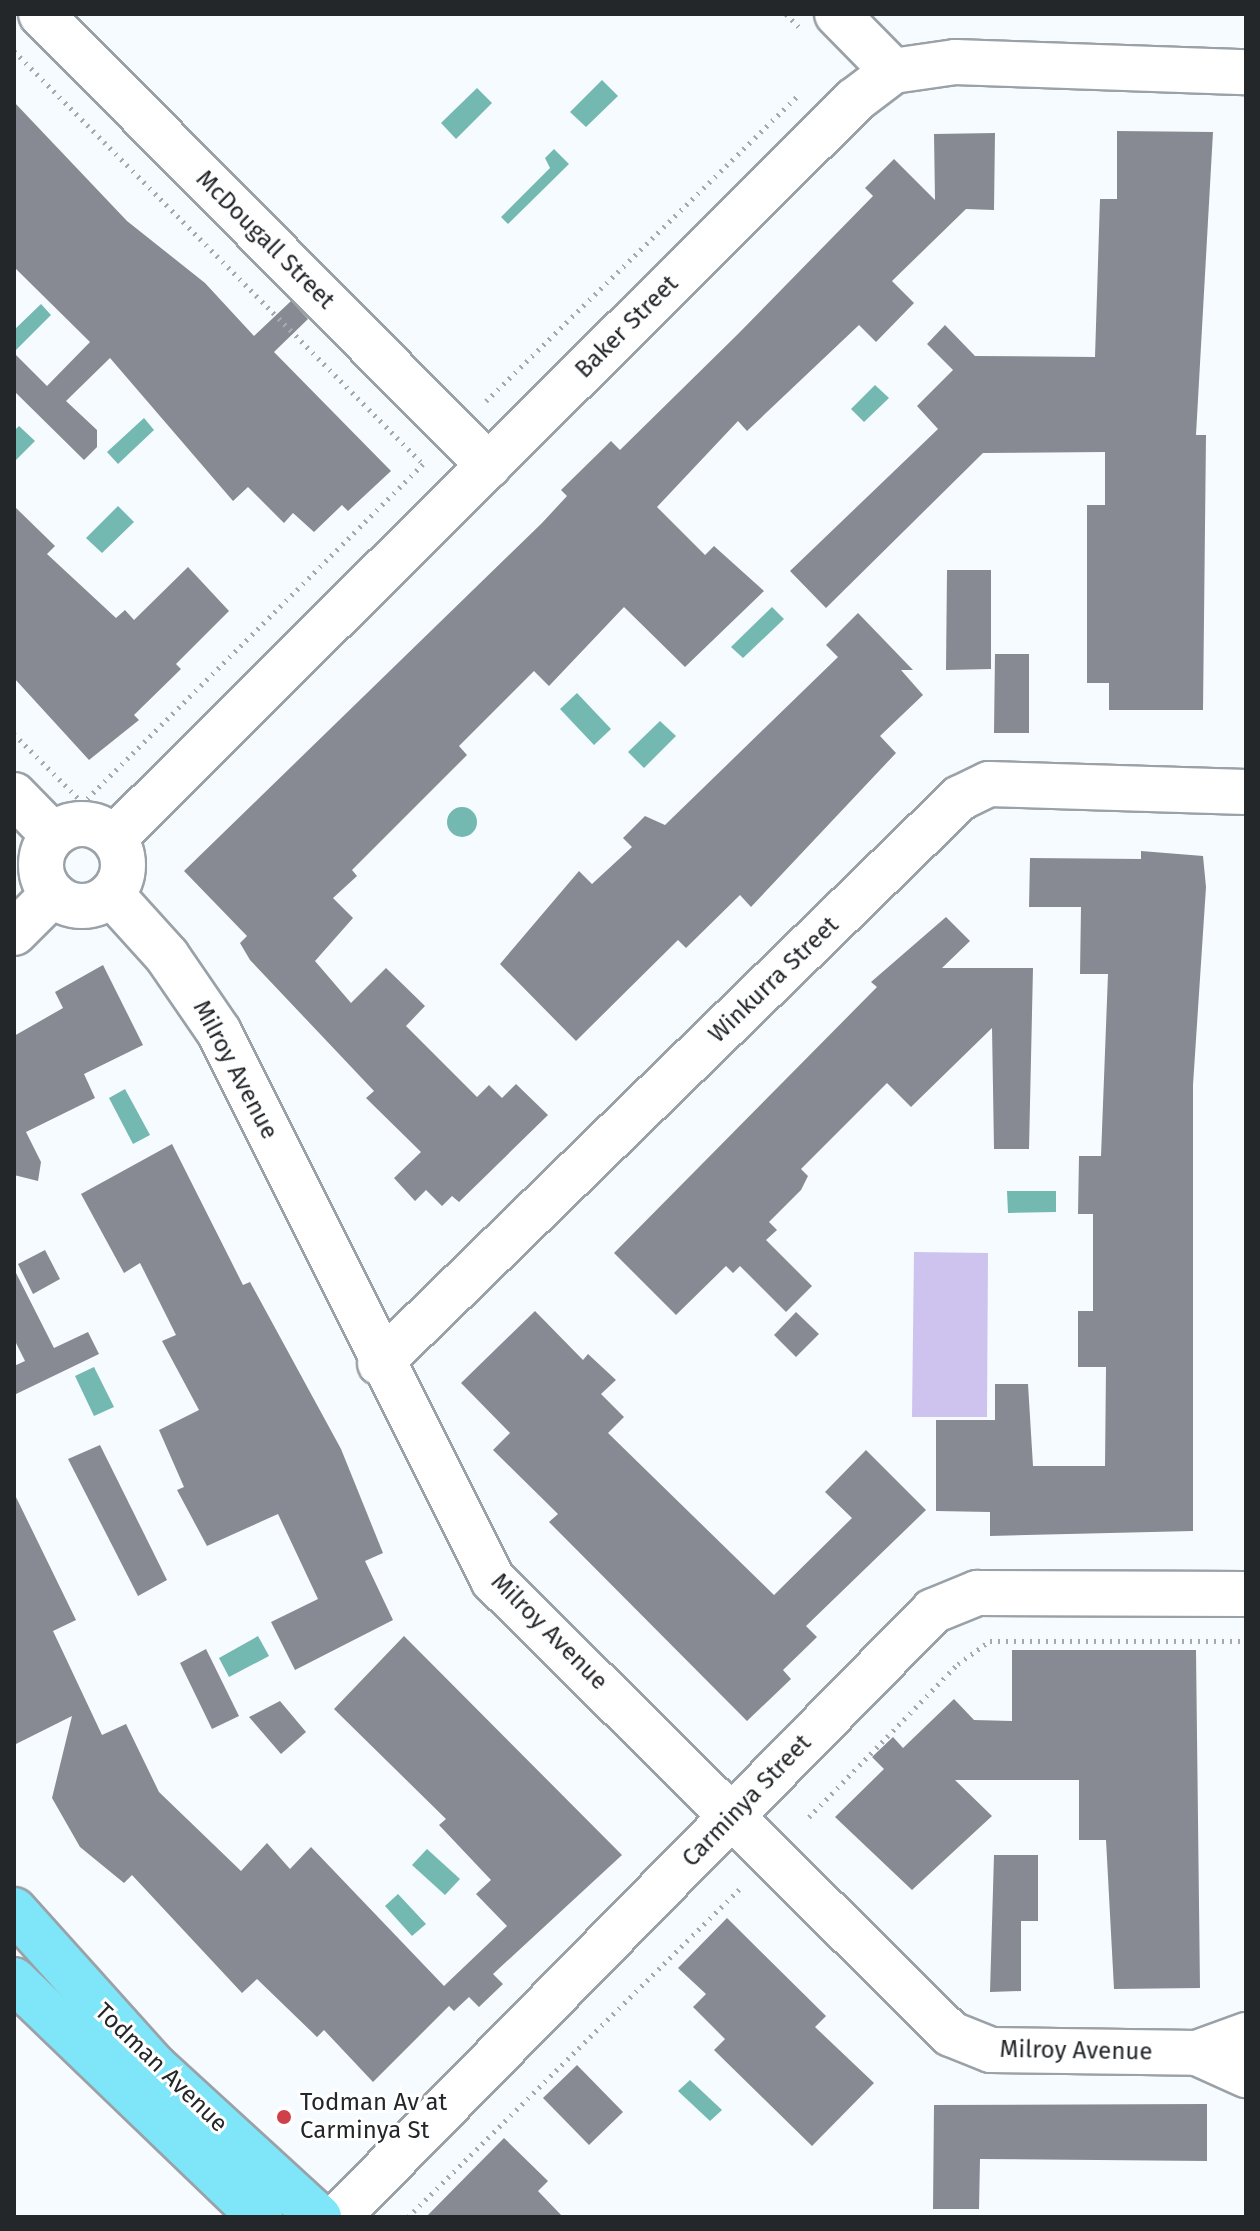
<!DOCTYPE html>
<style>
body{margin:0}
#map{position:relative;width:1260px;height:2231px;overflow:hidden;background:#f6fbff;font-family:"Fira Sans",sans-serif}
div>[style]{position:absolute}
.green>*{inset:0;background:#cec2ef}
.water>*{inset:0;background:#73b8b1}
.round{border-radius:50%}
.building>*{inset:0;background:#878a92}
.path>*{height:5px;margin-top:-2.5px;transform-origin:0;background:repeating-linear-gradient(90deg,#a6aaad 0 2px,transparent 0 8px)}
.roads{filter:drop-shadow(2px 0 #9aa2a8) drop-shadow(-2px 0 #9aa2a8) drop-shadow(0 2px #9aa2a8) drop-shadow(0 -2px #9aa2a8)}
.minor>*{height:44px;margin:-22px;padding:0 22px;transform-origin:22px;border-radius:22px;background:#fff}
.minor>.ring{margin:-22px;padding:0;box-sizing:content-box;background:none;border:44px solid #fff;border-radius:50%}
.major>*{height:44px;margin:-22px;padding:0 22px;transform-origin:22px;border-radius:22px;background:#7fe5f8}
.dots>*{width:22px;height:22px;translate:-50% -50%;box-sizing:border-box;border:4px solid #fff;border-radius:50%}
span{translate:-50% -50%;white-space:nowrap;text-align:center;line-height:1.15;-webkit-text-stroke:6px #fff;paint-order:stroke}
.street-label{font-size:24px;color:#24272a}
.poi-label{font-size:24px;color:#24272a}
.left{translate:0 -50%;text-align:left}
.frame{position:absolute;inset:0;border:16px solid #24272a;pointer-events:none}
</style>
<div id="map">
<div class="green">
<i style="clip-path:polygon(914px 1252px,988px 1253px,987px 1417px,912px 1417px)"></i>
</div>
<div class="water">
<i style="clip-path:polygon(602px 80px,618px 96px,586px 127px,570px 112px)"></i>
<i style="clip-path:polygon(477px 88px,492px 103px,456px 139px,441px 123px)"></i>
<i style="clip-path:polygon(554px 149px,569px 164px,508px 224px,501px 217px,550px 168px,545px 158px)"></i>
<i style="clip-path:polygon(41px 304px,51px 315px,16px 350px,14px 330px)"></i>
<i style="clip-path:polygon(875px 385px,889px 398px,864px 422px,851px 409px)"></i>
<i style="clip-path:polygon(144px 418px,154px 430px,118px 464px,107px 452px)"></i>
<i style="clip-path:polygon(19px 426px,35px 441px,14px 462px,14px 431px)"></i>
<i style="clip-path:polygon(118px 506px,134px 522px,102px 553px,86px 538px)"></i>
<i style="clip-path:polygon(772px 607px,784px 619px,743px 658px,731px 647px)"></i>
<i style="clip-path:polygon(577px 693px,611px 729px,594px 745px,560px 709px)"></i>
<i style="clip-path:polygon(660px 721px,676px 736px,644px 768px,628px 752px)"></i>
<i class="round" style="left:447px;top:807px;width:30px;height:30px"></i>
<i style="clip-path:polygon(125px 1089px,150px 1135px,133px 1144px,109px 1098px)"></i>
<i style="clip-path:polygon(1007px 1191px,1056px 1191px,1056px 1212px,1008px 1213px)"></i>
<i style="clip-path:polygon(94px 1367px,114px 1407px,94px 1416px,75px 1376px)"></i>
<i style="clip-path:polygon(258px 1636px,269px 1656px,229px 1677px,219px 1658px)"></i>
<i style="clip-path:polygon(427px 1849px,460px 1879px,445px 1895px,412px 1865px)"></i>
<i style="clip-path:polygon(398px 1894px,426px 1924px,412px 1936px,385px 1906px)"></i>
<i style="clip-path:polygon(690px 2080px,722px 2110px,710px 2121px,678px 2091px)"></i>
</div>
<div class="building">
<i style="clip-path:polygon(14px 102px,127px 221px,205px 283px,254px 336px,291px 301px,308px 319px,274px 352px,391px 471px,348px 511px,342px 505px,314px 532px,293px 513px,284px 523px,248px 487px,233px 501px,110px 358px,66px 401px,97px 430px,97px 447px,84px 460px,14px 391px,14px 353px,47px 386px,90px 342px,14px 267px)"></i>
<i style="clip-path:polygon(1117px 131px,1213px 132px,1196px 435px,1206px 435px,1203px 710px,1109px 710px,1109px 683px,1087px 683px,1087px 505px,1105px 505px,1105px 452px,983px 453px,826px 608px,790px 571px,938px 429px,917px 406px,953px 370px,927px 344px,945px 325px,975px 356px,1095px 357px,1100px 199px,1117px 199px)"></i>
<i style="clip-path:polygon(995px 133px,994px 210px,966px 209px,892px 281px,914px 303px,876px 342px,859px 325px,747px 431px,738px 421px,657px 507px,705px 555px,714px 546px,764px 591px,685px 667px,624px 607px,549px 686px,534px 671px,459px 746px,467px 755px,352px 870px,357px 876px,333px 898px,353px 918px,315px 961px,351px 1003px,386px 968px,425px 1006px,406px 1026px,477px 1097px,489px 1085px,502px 1098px,516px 1084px,548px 1115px,459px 1202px,452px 1196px,442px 1206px,426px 1190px,415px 1201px,394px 1178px,421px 1152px,366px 1098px,374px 1091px,250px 960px,240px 943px,247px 936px,184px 871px,542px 523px,567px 496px,561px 490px,611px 441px,620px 450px,738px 334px,873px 196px,865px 188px,894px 159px,935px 200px,934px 134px)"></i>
<i style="clip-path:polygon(14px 506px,55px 546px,47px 554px,116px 618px,125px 610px,134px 620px,188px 567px,229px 611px,176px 664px,181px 669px,134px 715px,139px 720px,89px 760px,14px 678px)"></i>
<i style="clip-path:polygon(947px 570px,991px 570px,991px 669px,946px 670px)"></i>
<i style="clip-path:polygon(858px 613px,913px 670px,901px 670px,923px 695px,880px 736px,896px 753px,751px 907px,740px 895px,686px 948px,678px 940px,576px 1041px,500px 964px,579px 871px,592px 884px,632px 847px,623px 838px,645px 816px,665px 825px,838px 657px,826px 645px)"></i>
<i style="clip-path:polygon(995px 654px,1029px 654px,1029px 733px,994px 733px)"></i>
<i style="clip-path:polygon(1141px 851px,1203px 856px,1206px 887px,1193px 1085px,1193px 1531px,990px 1536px,990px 1512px,936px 1511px,936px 1420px,995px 1420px,995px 1384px,1028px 1384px,1033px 1466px,1105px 1466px,1106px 1367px,1078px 1367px,1078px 1311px,1093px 1311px,1093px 1214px,1078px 1214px,1079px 1156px,1101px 1156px,1108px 974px,1080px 974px,1081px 907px,1029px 907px,1030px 858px,1141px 859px)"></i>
<i style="clip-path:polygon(946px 917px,970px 941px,942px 968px,1033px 968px,1029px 1149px,994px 1149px,992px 1028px,911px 1107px,887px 1083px,801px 1169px,808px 1176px,801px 1190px,769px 1222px,777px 1230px,766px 1240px,812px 1286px,786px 1312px,740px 1266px,733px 1273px,726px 1266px,676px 1315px,614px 1253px,877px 987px,871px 982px)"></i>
<i style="clip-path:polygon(103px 965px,143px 1045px,84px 1074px,95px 1098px,26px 1132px,41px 1162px,38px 1181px,14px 1175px,14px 1036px,63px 1008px,55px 992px)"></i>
<i style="clip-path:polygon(172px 1144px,243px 1285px,250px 1282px,341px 1449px,383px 1553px,365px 1561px,393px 1620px,295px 1670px,271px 1622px,318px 1599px,278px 1514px,207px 1546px,177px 1490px,184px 1487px,159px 1430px,199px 1410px,162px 1341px,176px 1335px,140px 1263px,124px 1273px,81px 1194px)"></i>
<i style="clip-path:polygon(45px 1250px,60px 1279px,33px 1294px,18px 1264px)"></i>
<i style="clip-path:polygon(14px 1269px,54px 1348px,88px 1332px,99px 1354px,14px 1395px,14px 1366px,25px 1361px,14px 1339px)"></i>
<i style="clip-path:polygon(535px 1311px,583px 1360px,588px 1354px,616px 1380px,601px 1394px,624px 1417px,608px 1433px,774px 1595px,852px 1518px,825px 1492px,866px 1450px,926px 1510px,806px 1626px,817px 1637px,783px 1670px,791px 1679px,747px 1721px,549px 1522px,558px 1514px,493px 1450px,510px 1433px,461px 1383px)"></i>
<i style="clip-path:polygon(796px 1312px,819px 1334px,796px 1357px,774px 1335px)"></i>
<i style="clip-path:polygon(100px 1445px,167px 1580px,138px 1596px,68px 1459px)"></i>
<i style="clip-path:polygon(14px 1493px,76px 1620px,53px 1631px,102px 1735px,126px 1724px,159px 1792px,241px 1871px,267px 1843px,290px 1869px,311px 1847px,444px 1986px,507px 1926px,476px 1894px,491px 1880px,439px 1825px,446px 1819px,334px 1709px,404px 1636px,622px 1855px,493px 1974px,503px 1984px,479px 2007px,469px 1997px,454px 2011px,449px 2006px,373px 2082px,324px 2030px,317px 2037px,257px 1979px,242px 1993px,132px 1875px,124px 1883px,80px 1847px,52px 1798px,72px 1716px,14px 1745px)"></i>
<i style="clip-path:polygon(206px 1649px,239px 1716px,212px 1729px,180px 1663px)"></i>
<i style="clip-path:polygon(1012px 1650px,1196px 1650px,1200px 1988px,1114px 1989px,1106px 1840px,1079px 1840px,1079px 1780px,955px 1780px,992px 1816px,912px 1890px,835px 1817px,884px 1769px,872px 1757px,893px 1737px,903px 1748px,954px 1699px,974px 1720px,1012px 1721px)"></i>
<i style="clip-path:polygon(280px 1701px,306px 1732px,281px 1754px,249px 1717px)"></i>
<i style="clip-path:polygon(994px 1855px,1038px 1855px,1038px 1921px,1021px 1921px,1021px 1991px,990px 1992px)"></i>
<i style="clip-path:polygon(727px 1918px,826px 2016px,815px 2027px,874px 2083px,812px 2146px,714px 2050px,725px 2039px,693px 2007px,706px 1994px,678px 1968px)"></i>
<i style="clip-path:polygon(577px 2065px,623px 2112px,589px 2145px,543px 2098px)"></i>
<i style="clip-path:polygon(1207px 2104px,1207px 2161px,980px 2159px,979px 2209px,933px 2209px,934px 2105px)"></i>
<i style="clip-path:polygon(504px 2138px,548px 2181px,538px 2191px,563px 2217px,426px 2217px)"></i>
</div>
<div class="path">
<i style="left:786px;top:14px;width:18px;rotate:45deg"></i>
<i style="left:14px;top:51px;width:581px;rotate:45.28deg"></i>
<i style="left:423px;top:464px;width:480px;rotate:135.1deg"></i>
<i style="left:83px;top:803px;width:98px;rotate:-135deg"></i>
<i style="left:486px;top:401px;width:439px;rotate:-44.4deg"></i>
<i style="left:809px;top:1817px;width:214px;rotate:-45.8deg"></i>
<i style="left:958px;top:1664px;width:39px;rotate:-36deg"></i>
<i style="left:990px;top:1641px;width:256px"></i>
<i style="left:408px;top:2217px;width:466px;rotate:-44.7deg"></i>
</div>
<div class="roads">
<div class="minor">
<i style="left:41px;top:14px;width:636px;rotate:45.25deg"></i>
<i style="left:837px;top:14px;width:80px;rotate:45.5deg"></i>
<i style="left:14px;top:795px;width:56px;rotate:45.7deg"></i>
<i class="ring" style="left:41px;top:824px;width:38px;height:38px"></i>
<i style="left:114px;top:838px;width:1046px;rotate:-44.88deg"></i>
<i style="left:855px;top:100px;width:48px;rotate:-37.3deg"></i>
<i style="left:893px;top:71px;width:63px;rotate:-8.3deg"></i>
<i style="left:955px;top:62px;width:291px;rotate:2deg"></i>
<i style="left:111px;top:894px;width:84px;rotate:47.9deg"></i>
<i style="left:167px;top:956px;width:92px;rotate:55.6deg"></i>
<i style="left:219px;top:1032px;width:613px;rotate:63.43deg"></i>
<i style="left:493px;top:1580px;width:645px;rotate:44.75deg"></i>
<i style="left:951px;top:2034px;width:43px;rotate:21.8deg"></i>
<i style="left:991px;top:2050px;width:206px;rotate:0.8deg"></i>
<i style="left:1197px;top:2053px;width:52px;rotate:-20.2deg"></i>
<i style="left:14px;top:933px;width:55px;rotate:-45deg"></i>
<i style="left:380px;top:1363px;width:810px;rotate:-44.25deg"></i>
<i style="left:960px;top:798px;width:32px;rotate:-26deg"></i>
<i style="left:989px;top:784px;width:257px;rotate:1.8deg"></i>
<i style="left:1197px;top:2053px;width:54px;rotate:24.2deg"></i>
<i style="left:338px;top:2217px;width:849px;rotate:-45.52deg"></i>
<i style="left:933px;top:1611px;width:48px;rotate:-22.2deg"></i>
<i style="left:977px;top:1593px;width:269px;rotate:0.2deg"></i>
</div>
<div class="major">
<i style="left:14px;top:1910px;width:210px;rotate:48.1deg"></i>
<i style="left:154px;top:2066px;width:224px;rotate:42.5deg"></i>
<i style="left:14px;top:1980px;width:342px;rotate:43.9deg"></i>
</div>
</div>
<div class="dots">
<i style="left:284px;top:2117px;background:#d0404b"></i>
</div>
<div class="street-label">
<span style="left:265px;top:240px;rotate:45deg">McDougall Street</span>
<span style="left:627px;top:327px;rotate:-45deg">Baker Street</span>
<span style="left:774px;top:980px;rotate:-44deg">Winkurra Street</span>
<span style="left:235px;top:1070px;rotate:62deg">Milroy Avenue</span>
<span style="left:549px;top:1632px;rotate:45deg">Milroy Avenue</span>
<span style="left:747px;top:1801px;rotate:-46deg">Carminya Street</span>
<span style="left:1076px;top:2051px;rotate:1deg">Milroy Avenue</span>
<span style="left:161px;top:2068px;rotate:44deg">Todman Avenue</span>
</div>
<div class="poi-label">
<span class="left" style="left:300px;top:2117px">Todman Av at<br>Carminya St</span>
</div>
<div class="frame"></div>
</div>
